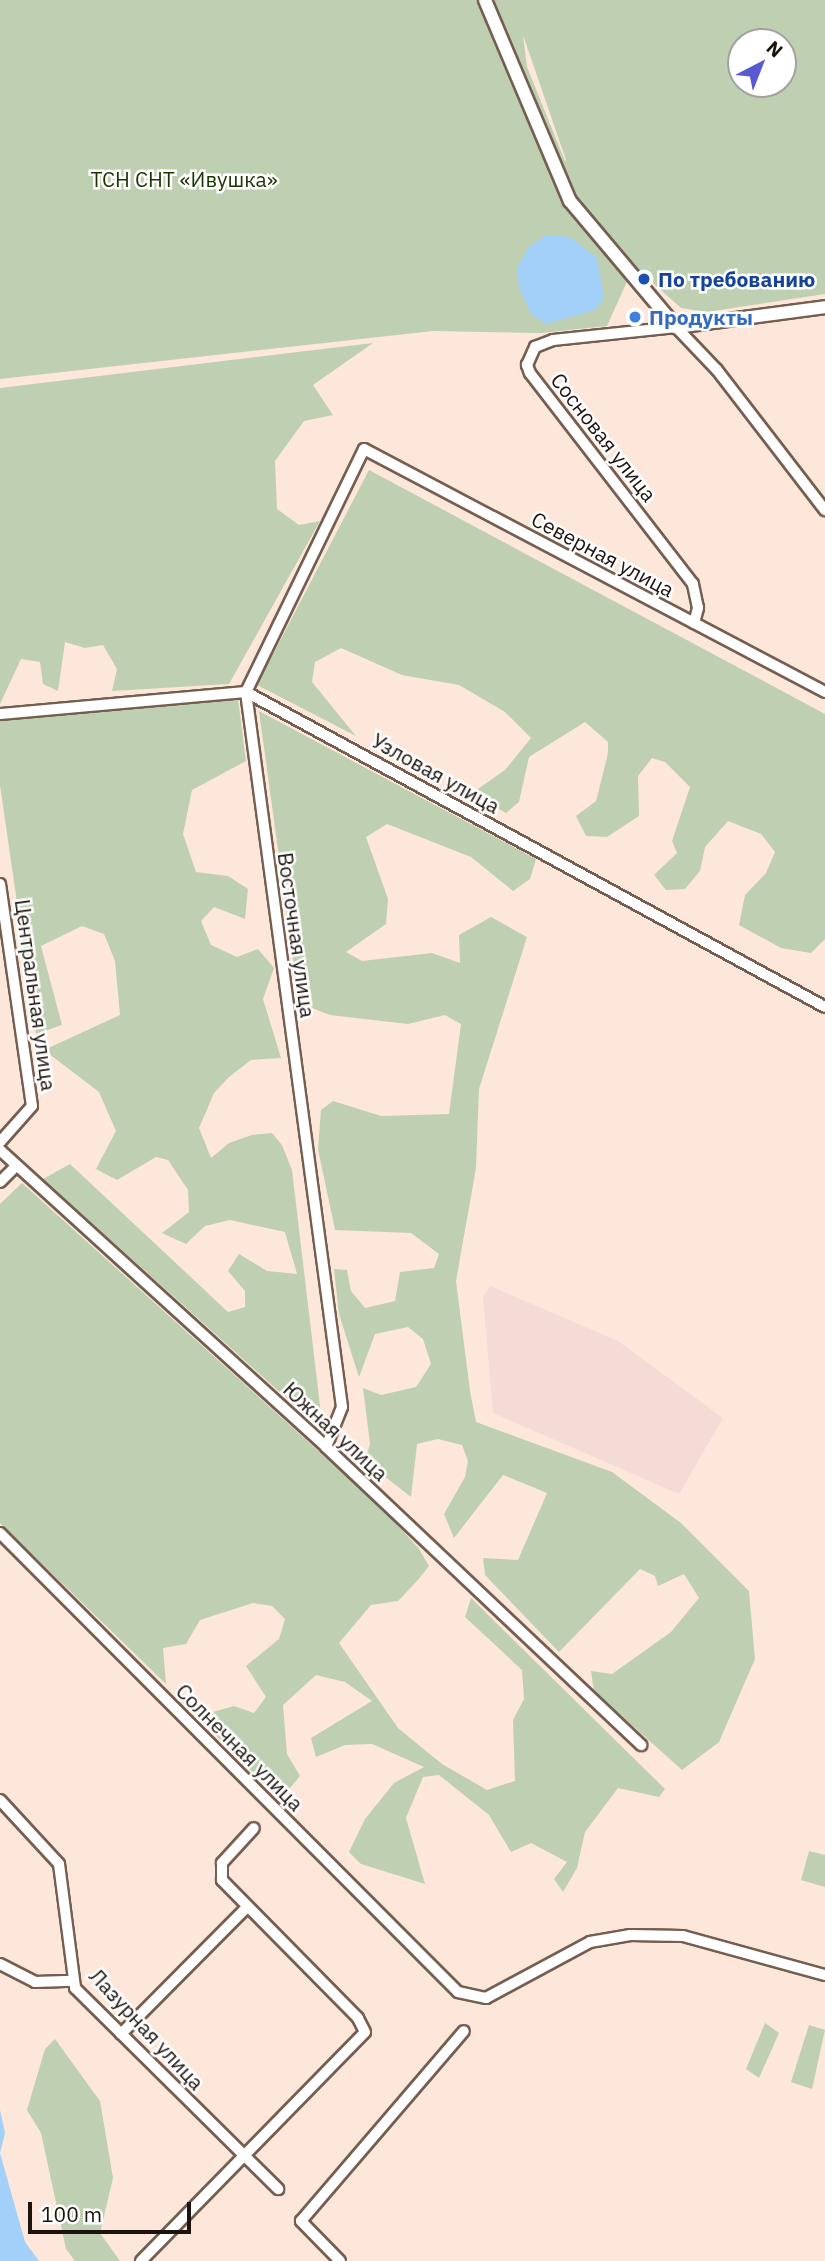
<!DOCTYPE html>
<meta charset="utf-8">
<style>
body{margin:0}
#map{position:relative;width:825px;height:2261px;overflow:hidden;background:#fce7da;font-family:"IBM Plex Sans",sans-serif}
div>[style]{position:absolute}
.industrial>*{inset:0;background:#f5dbd5}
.green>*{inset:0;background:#bed0b1}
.water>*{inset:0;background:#a3d0f8}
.roads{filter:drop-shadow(2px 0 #755e50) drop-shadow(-2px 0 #755e50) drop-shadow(0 2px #755e50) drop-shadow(0 -2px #755e50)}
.minor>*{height:10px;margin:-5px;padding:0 5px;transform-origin:5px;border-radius:5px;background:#fff}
.tertiary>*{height:12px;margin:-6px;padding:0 6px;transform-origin:6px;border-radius:6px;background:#fff}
.dots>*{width:19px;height:19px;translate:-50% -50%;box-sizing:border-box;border:4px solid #fff;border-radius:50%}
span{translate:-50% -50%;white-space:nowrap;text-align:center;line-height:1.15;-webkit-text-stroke:5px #fff;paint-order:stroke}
.park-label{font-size:21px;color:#1b3400}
.transit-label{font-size:21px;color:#164399;font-weight:700}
.left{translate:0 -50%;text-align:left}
.shop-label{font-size:21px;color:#366cbe;font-weight:700}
.street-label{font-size:21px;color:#1c130e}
.north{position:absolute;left:727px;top:28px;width:70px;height:70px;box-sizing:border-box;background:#fff;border:2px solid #a4a19f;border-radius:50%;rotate:42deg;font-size:19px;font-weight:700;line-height:28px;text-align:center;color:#1c130e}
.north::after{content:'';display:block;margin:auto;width:24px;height:32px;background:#5959d1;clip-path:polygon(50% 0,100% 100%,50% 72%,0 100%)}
.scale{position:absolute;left:28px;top:2202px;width:163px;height:32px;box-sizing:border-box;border:4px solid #1c130e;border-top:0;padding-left:9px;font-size:21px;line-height:24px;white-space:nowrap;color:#1c130e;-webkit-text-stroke:5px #fff;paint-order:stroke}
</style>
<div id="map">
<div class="industrial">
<i style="clip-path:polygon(490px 1286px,618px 1341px,723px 1418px,679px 1494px,493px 1413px,483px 1297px)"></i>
</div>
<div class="green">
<i style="clip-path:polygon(evenodd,0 0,825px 0,825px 294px,707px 312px,681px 308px,634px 266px,607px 326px,541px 333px,433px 331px,0 379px,0 0,523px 35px,566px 160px,565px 161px,527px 67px,523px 35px,0 0,741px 42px,783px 42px,783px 84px,741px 84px,741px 42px)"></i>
<i style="clip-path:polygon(373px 343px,313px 385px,333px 415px,304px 421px,275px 461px,277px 509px,299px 525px,320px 521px,229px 684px,112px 691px,117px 669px,103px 645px,85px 648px,65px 642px,58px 691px,43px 684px,40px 662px,21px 659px,0 704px,0 388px)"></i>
<i style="clip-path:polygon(369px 470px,825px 714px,825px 939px,811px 953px,781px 948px,739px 925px,745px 895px,766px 873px,775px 852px,761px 834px,728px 821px,705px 847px,700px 871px,685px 889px,666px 890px,654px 875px,677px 853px,672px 841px,690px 787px,665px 762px,652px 758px,638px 776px,639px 816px,607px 837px,586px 836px,576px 816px,596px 801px,608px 753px,608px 742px,585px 722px,529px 757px,519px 802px,506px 813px,472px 793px,505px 770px,531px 738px,505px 712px,459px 685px,402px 675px,341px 648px,315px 662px,312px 682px,356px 736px,257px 685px)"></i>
<i style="clip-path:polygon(238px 699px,246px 761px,192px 790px,183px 834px,196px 872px,228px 876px,248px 889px,245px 919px,214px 907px,201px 921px,211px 945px,237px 957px,258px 949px,274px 968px,263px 999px,281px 1058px,251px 1060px,229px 1077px,214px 1093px,199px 1128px,211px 1158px,229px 1143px,252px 1135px,272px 1133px,282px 1145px,292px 1170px,323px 1431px,43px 1179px,70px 1164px,228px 1312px,245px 1307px,245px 1291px,228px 1271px,239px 1254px,267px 1271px,297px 1274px,285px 1232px,230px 1220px,205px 1226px,186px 1244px,162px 1233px,189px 1212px,188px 1190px,168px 1160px,156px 1157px,117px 1180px,96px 1169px,116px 1131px,99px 1092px,44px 1050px,120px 1015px,115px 961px,104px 934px,82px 926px,41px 946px,62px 1025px,36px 1034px,0 785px,0 721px)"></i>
<i style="clip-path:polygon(259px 711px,536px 859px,530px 879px,513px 891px,471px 857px,387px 824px,366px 837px,388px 899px,386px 924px,346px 952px,362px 961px,432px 953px,460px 963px,459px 935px,491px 917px,527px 937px,479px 1089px,476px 1168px,456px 1281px,470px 1391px,476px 1422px,612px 1472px,681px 1523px,749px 1591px,755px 1659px,719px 1742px,682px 1770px,594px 1691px,591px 1671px,612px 1674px,671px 1632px,699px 1598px,684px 1574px,658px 1586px,655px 1576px,640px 1569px,559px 1652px,485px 1575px,483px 1558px,518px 1560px,547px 1493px,503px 1475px,454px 1538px,444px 1514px,465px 1477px,468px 1461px,462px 1445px,438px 1439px,417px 1444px,411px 1497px,365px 1461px,370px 1444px,363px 1388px,381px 1395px,416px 1387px,431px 1364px,423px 1339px,408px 1327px,375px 1334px,359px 1377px,339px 1314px,334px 1269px,347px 1270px,351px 1291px,365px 1308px,395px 1301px,400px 1272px,434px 1268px,439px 1254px,411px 1233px,335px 1230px,318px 1149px,321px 1110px,333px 1101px,381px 1116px,449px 1114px,461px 1024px,445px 1015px,408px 1024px,330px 1015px,299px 1003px)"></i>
<i style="clip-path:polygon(22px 1183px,387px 1513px,419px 1549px,429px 1566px,417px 1581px,398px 1601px,371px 1605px,339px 1643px,398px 1728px,442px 1764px,487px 1790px,515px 1781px,513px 1720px,524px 1699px,522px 1670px,465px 1617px,471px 1598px,665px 1789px,659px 1797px,618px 1788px,585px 1832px,577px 1868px,563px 1892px,554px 1879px,567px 1862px,531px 1843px,511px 1852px,489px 1815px,439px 1775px,423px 1777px,406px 1818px,425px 1884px,361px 1864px,349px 1852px,365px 1819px,394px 1783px,424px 1767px,372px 1744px,345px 1745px,316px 1757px,311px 1738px,372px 1701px,345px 1682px,316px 1675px,283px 1705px,287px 1754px,300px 1776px,280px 1800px,206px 1725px,209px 1713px,234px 1706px,254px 1713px,266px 1697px,246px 1666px,279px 1639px,285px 1619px,272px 1606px,253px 1603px,200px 1620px,186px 1644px,163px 1648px,166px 1684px,0 1523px,0 1204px)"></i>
<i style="clip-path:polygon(809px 1851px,825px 1855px,825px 1887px,801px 1880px)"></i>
<i style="clip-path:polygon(765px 2023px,779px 2033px,759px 2078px,746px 2069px)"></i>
<i style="clip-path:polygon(809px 2025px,825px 2030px,812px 2089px,791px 2082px)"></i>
<i style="clip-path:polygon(55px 2039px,100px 2101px,113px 2178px,100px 2233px,120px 2261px,75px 2261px,66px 2249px,41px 2133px,27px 2110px,45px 2049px)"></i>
</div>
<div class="water">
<i style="clip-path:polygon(546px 235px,570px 237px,597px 258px,604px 298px,595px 310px,546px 324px,531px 314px,519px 287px,517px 268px,528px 248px)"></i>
<i style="clip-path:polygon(0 2110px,5px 2133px,0 2153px,25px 2242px,39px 2261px,0 2261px)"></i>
</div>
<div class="roads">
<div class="minor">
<i style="left:694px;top:623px;width:16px;rotate:-75deg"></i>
<i style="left:698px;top:608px;width:25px;rotate:-102deg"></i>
<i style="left:693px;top:584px;width:267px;rotate:-127.7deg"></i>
<i style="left:530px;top:373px;width:9px;rotate:-111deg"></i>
<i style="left:527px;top:365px;width:20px;rotate:-66deg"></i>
<i style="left:535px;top:347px;width:19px;rotate:-21deg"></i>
<i style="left:553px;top:340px;width:124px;rotate:-6deg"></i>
<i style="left:676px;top:327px;width:59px;rotate:46.4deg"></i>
<i style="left:717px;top:370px;width:177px;rotate:52.4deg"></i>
<i style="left:0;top:714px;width:247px;rotate:-5.1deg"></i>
<i style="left:246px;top:692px;width:659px;rotate:28.55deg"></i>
<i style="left:0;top:884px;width:224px;rotate:81.8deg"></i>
<i style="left:32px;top:1106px;width:48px;rotate:131.6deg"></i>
<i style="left:0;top:1150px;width:441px;rotate:42.3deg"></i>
<i style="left:326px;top:1447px;width:434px;rotate:43.4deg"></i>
<i style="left:0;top:1182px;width:23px;rotate:-45deg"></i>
<i style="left:326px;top:1447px;width:43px;rotate:-68.2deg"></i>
<i style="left:342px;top:1407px;width:721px;rotate:-97.65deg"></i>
<i style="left:246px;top:692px;width:270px;rotate:-64.1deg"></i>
<i style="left:364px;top:449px;width:521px;rotate:27.79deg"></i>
<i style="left:0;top:1533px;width:648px;rotate:45.06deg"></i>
<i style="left:458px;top:1992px;width:29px;rotate:12deg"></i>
<i style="left:486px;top:1998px;width:118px;rotate:-28.3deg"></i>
<i style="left:590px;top:1942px;width:41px;rotate:-9.9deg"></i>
<i style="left:630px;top:1935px;width:53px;rotate:1.1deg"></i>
<i style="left:683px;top:1936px;width:147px;rotate:15.4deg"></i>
<i style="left:0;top:1800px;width:87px;rotate:47.3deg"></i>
<i style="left:59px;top:1864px;width:125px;rotate:82.6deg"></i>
<i style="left:75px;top:1988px;width:286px;rotate:44.7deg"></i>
<i style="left:0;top:1964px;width:39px;rotate:27deg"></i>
<i style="left:35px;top:1982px;width:38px;rotate:-2deg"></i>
<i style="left:121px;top:2034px;width:179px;rotate:-45.2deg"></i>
<i style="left:141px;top:2261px;width:320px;rotate:-45.6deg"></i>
<i style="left:365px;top:2032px;width:16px;rotate:-117deg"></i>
<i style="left:358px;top:2018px;width:194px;rotate:-134.6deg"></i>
<i style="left:222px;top:1880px;width:17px;rotate:-90deg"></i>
<i style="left:222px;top:1863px;width:47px;rotate:-47.6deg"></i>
<i style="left:340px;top:2261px;width:56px;rotate:-134.3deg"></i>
<i style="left:301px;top:2221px;width:250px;rotate:-49.4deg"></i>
</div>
<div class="tertiary">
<i style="left:485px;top:0;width:218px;rotate:67.1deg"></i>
<i style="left:570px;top:201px;width:165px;rotate:49.9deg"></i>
<i style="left:676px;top:327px;width:150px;rotate:-7.6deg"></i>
</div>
</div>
<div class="dots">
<i style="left:644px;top:279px;background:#1a4fb4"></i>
<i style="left:635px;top:317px;background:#3f7fe0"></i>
</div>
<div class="park-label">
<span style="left:184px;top:179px">ТСН СНТ «Ивушка»</span>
</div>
<div class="transit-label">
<span class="left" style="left:658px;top:279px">По требованию</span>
</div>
<div class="shop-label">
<span class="left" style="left:649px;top:317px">Продукты</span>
</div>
<div class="street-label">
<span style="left:604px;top:437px;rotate:52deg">Сосновая улица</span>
<span style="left:603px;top:554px;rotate:28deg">Северная улица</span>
<span style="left:436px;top:773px;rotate:29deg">Узловая улица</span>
<span style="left:297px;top:935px;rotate:82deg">Восточная улица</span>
<span style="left:36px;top:995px;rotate:82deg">Центральная улица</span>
<span style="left:336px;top:1431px;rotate:43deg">Южная улица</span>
<span style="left:240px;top:1747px;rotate:45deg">Солнечная улица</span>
<span style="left:147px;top:2029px;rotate:47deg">Лазурная улица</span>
</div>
<div class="north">N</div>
<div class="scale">100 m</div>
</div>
